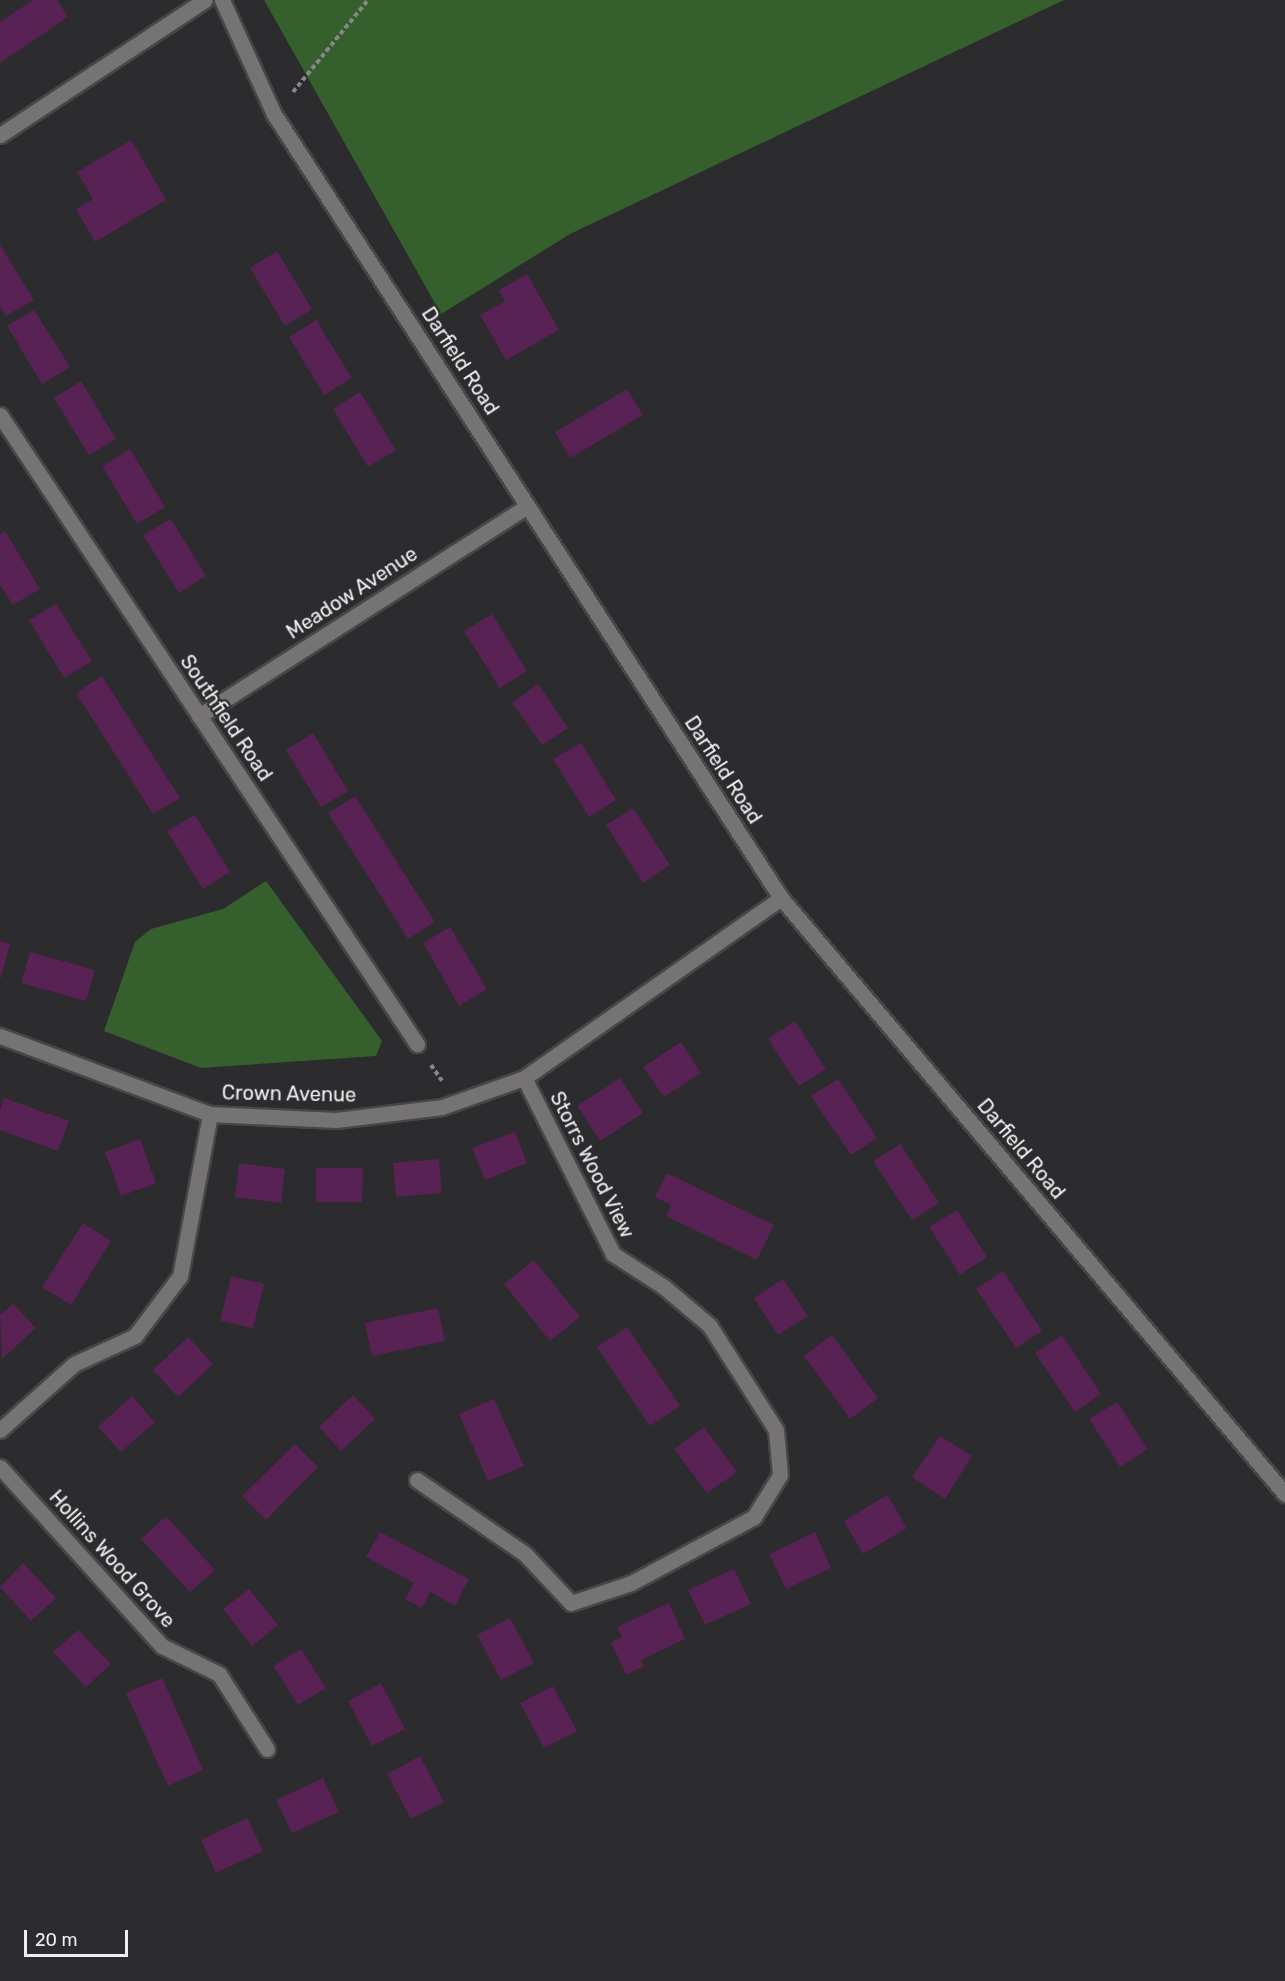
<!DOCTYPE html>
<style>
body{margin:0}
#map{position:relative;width:1285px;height:1981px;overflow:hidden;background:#2c2b2d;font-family:Rubik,sans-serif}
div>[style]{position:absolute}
.green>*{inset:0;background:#35602d}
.building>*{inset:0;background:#592255}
.path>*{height:4px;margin-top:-2px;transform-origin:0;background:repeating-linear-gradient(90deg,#878688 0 4.5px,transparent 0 7.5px)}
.roads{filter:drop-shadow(2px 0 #474648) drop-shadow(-2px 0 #474648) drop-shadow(0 2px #474648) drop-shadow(0 -2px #474648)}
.minor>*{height:15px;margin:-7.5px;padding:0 7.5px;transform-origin:7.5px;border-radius:7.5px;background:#757373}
span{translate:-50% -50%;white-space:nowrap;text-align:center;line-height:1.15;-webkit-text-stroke:4.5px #2c2b2d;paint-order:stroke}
.street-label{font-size:20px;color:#efeef0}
.scale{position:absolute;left:24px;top:1930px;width:104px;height:27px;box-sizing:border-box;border:3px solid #efeef0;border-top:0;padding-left:8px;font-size:18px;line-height:21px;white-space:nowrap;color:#efeef0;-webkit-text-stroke:4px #2c2b2d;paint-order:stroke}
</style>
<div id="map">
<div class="green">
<i style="clip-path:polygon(264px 0,1064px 0,570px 234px,441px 314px)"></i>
<i style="clip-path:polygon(266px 881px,382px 1041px,376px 1056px,201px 1068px,104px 1031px,135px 942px,151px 929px,223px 909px)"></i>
</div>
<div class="building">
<i style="clip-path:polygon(33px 0,57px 0,68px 17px,0 63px,0 22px)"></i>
<i style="clip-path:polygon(131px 140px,166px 200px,95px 242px,76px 209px,93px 199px,77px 172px)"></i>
<i style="clip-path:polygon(0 245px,34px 300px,6px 316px,0 306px)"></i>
<i style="clip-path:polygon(277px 251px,312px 309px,285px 326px,250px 268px)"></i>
<i style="clip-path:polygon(527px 274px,559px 330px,506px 360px,480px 315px,505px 301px,499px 290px)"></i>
<i style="clip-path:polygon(34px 310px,70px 367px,42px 384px,7px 326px)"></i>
<i style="clip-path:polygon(316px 320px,352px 378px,324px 395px,289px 337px)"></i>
<i style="clip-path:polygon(81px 381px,116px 439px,89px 455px,54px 398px)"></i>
<i style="clip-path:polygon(627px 389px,643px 415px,570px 458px,555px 432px)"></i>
<i style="clip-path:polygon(360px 392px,396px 450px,368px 467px,333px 409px)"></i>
<i style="clip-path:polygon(130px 449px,165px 507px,137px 524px,102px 466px)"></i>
<i style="clip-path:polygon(171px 519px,206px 576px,179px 593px,143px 535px)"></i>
<i style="clip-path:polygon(5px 531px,40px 589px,13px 605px,0 585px,0 534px)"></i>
<i style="clip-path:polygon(56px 604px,92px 661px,64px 678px,29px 620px)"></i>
<i style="clip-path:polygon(492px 614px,527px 671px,500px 688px,464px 631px)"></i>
<i style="clip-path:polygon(102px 676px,180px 798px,153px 814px,76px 693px)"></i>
<i style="clip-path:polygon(538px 684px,568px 728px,542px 745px,512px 703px)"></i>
<i style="clip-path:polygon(313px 733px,348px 791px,321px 807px,286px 750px)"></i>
<i style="clip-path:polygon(581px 743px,616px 800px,589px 817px,553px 759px)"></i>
<i style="clip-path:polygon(355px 796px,435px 922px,408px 939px,328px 813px)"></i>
<i style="clip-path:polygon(633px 808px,670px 865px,643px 883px,606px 825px)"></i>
<i style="clip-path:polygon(195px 815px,230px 872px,203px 889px,167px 831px)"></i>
<i style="clip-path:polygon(450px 927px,487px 989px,459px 1006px,423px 943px)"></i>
<i style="clip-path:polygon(0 941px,10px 944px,1px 978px,0 978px)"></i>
<i style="clip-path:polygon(30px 952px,95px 970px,86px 1001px,21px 983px)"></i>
<i style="clip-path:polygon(795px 1021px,826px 1069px,799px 1086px,768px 1039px)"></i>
<i style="clip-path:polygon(681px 1042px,701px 1073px,664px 1097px,643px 1067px)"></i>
<i style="clip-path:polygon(620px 1078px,643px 1113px,600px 1141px,577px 1106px)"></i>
<i style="clip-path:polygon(838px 1079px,877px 1138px,851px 1155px,811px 1096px)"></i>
<i style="clip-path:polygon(4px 1098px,69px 1121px,58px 1151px,0 1130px,0 1111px)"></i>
<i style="clip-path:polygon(515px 1132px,527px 1163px,485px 1180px,472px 1148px)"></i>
<i style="clip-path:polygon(140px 1139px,156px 1183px,121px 1196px,105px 1152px)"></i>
<i style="clip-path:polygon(900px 1144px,939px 1203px,912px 1220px,873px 1161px)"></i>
<i style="clip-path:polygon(439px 1159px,442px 1193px,396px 1197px,393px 1163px)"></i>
<i style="clip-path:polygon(239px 1163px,285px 1169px,281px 1203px,235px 1197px)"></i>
<i style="clip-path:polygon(316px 1168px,363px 1168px,362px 1202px,316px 1202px)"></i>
<i style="clip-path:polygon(667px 1173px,774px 1225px,757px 1260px,666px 1216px,671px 1205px,655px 1197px)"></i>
<i style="clip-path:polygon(957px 1210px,987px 1257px,960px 1275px,929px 1227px)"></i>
<i style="clip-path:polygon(83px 1223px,111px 1241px,71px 1305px,42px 1287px)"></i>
<i style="clip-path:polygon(534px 1260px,580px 1317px,550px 1341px,504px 1284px)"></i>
<i style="clip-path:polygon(1003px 1271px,1042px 1331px,1016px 1348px,976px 1289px)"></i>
<i style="clip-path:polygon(231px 1276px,264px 1284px,253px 1328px,220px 1321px)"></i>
<i style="clip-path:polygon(783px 1279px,808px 1316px,778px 1335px,754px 1298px)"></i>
<i style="clip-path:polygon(13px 1304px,36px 1328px,2px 1359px,0 1315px)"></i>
<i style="clip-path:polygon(438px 1308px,445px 1341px,372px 1356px,365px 1323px)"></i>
<i style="clip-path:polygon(627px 1327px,680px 1406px,650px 1426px,597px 1347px)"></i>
<i style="clip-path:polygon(832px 1335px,878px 1398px,850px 1419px,804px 1356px)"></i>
<i style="clip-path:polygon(1062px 1335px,1101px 1394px,1075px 1412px,1035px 1353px)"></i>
<i style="clip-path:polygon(188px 1337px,213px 1364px,178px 1397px,153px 1370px)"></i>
<i style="clip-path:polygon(353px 1395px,375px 1419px,341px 1451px,319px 1427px)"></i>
<i style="clip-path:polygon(132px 1396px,155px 1422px,121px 1452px,98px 1427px)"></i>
<i style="clip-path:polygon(494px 1399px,524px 1466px,488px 1481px,459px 1414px)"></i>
<i style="clip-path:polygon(1117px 1402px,1148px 1449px,1120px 1467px,1089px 1419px)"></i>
<i style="clip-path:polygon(704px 1427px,737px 1472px,707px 1493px,674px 1449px)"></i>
<i style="clip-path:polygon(940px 1436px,972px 1456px,945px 1499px,912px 1477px)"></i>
<i style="clip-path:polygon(295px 1444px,318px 1467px,266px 1520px,242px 1496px)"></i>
<i style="clip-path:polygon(887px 1495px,907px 1528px,863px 1554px,844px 1521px)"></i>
<i style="clip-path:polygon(166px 1516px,215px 1570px,190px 1592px,141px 1539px)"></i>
<i style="clip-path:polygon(380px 1532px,469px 1579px,455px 1606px,430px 1592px,422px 1608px,405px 1599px,414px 1583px,366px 1557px)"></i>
<i style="clip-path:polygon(815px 1532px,831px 1568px,786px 1589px,769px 1554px)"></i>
<i style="clip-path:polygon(23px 1563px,56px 1598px,31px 1621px,0 1587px)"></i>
<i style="clip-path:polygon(734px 1569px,751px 1604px,705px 1625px,688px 1590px)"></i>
<i style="clip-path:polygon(249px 1589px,278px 1625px,252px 1646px,223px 1609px)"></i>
<i style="clip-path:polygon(669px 1603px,685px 1639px,641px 1660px,644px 1666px,626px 1675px,611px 1642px,622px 1637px,617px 1627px)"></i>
<i style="clip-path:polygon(510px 1618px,534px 1663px,501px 1680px,477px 1635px)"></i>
<i style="clip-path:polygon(78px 1630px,111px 1664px,86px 1687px,53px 1652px)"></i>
<i style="clip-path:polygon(301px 1649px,326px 1688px,298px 1705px,273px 1666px)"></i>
<i style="clip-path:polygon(162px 1678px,203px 1770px,168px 1786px,126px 1693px)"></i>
<i style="clip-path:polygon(381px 1683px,405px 1729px,372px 1746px,348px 1701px)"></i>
<i style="clip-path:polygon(553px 1686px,577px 1731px,544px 1748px,520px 1703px)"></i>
<i style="clip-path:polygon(420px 1756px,444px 1802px,411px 1819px,387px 1774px)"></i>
<i style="clip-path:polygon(323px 1778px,339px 1812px,292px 1833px,276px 1800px)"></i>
<i style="clip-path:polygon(247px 1818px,263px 1851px,216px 1873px,201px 1840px)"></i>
</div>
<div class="path">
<i style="left:293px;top:92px;width:119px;rotate:-50.8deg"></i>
<i style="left:431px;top:1065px;width:19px;rotate:55deg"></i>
</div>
<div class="roads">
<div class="minor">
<i style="left:222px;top:0;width:125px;rotate:65.5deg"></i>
<i style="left:274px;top:114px;width:934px;rotate:57.11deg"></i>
<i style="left:781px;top:898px;width:781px;rotate:49.78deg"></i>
<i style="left:0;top:135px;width:245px;rotate:-33.4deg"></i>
<i style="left:0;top:415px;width:755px;rotate:56.46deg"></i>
<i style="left:199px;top:716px;width:390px;rotate:-32.6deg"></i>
<i style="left:0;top:1036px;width:224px;rotate:20.4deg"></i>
<i style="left:210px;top:1114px;width:126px;rotate:2.7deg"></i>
<i style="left:336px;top:1120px;width:107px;rotate:-7deg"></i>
<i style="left:442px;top:1107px;width:87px;rotate:-19.5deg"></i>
<i style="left:524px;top:1078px;width:314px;rotate:-35deg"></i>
<i style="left:0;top:1430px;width:99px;rotate:-41.7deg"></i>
<i style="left:74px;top:1364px;width:67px;rotate:-24.7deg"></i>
<i style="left:135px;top:1336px;width:75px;rotate:-53.1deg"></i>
<i style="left:180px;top:1276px;width:165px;rotate:-79.5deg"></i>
<i style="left:0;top:1467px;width:241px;rotate:47.9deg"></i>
<i style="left:162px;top:1646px;width:64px;rotate:26.2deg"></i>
<i style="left:219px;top:1674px;width:89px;rotate:57.4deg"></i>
<i style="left:417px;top:1480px;width:131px;rotate:34.4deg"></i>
<i style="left:525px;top:1554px;width:67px;rotate:46.8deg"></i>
<i style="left:571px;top:1603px;width:63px;rotate:-18.4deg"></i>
<i style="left:631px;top:1583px;width:140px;rotate:-28.2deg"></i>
<i style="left:754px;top:1517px;width:49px;rotate:-58.2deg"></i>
<i style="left:780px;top:1475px;width:45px;rotate:-95.1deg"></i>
<i style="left:776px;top:1430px;width:125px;rotate:-122.5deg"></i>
<i style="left:709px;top:1325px;width:59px;rotate:-139.8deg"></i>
<i style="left:664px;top:1287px;width:61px;rotate:-147.1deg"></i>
<i style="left:613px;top:1254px;width:197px;rotate:-116.8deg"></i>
</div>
</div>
<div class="street-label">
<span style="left:460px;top:361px;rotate:57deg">Darfield Road</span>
<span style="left:352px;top:593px;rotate:-33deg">Meadow Avenue</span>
<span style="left:226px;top:718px;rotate:56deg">Southfield Road</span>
<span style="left:723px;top:770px;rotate:57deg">Darfield Road</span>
<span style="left:289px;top:1094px;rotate:1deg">Crown Avenue</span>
<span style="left:1021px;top:1149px;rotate:50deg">Darfield Road</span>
<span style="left:592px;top:1165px;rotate:63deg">Storrs Wood View</span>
<span style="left:112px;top:1559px;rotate:48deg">Hollins Wood Grove</span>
</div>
<div class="scale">20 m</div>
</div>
